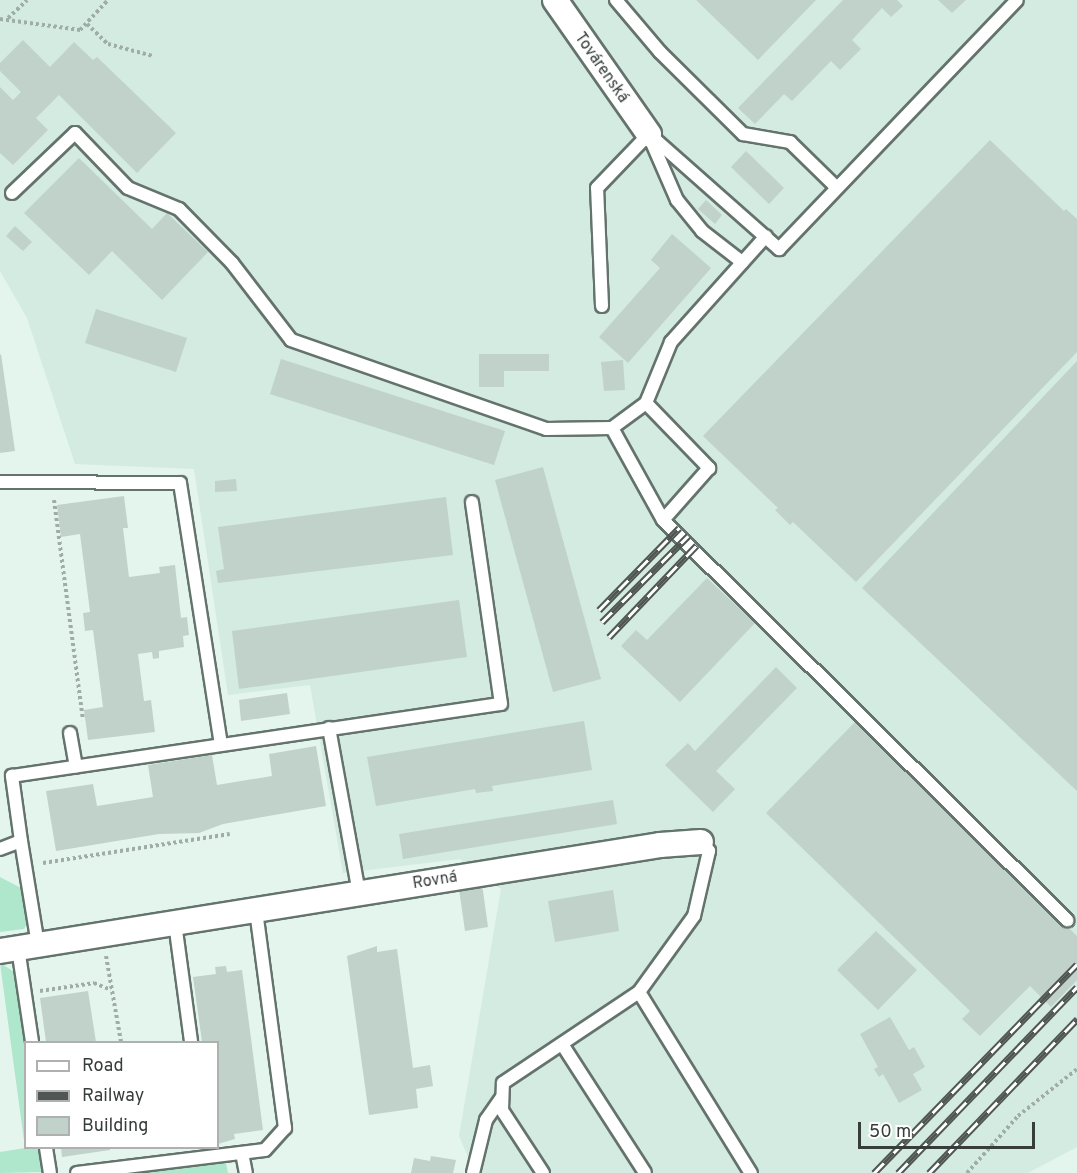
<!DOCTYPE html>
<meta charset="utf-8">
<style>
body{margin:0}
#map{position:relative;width:1077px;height:1173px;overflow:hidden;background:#e4f5ed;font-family:Overpass,sans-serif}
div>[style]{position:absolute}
.built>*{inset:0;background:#d3ebe0}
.green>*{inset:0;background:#afe7cd}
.building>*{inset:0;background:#c1d2ca}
.path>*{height:4px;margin-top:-2px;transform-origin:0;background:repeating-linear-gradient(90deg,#a0ada7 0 3px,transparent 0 6px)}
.roads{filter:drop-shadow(2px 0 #64736c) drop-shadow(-2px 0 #64736c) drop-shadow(0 2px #64736c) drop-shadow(0 -2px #64736c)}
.service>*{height:12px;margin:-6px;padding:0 6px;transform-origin:6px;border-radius:6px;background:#fff}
.minor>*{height:24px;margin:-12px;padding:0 12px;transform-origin:12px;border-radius:12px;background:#fff}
.rail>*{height:7px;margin-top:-3.5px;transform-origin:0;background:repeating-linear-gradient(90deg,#fff 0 14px,#4f5653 0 28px);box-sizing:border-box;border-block:2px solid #4f5653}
span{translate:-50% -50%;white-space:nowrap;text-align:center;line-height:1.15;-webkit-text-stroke:4.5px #fff;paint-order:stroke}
.street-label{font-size:16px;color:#373d3a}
.legend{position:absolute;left:24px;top:1041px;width:195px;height:108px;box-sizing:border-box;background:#fff;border:2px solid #afb1b0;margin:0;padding:8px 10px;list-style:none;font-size:18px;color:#373d3a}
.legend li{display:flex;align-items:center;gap:12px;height:30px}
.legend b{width:30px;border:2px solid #afb1b0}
.scale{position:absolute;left:858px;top:1122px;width:177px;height:27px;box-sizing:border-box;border:3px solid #373d3a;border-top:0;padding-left:8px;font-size:18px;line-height:21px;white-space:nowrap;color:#373d3a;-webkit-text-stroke:4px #fff;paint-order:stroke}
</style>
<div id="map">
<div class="built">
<i style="clip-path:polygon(0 0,1077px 0,1077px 1147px,1028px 1173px,475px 1173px,459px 1136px,501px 889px,460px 859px,343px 873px,310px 685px,228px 695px,194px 469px,75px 464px,27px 318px,0 271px)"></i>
</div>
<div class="green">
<i style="clip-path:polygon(0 877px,21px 888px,27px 923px,24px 929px,0 932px)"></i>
<i style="clip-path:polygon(0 963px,16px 973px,26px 1045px,26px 1148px,40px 1148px,43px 1172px,0 1173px,0 1152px,25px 1148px)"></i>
<i style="clip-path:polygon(226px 1163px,228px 1173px,142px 1173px)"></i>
</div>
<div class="building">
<i style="clip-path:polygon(696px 0,816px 0,758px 60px)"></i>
<i style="clip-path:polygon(843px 0,897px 0,903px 6px,891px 17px,882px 8px,852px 40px,861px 49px,840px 70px,831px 61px,792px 101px,784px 94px,755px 124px,738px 108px)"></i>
<i style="clip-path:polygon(938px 0,966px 0,952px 13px)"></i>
<i style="clip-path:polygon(23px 40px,50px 67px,74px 42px,93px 60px,97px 57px,176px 133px,137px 173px,59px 95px,36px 118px,48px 130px,13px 165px,0 153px,0 87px,13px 100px,21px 92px,0 71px,0 63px)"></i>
<i style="clip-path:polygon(990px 140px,1064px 211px,1066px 209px,1077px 219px,1077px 352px,856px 582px,793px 522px,790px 525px,775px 510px,778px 508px,703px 436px)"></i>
<i style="clip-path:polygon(746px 151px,784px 188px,769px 204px,731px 167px)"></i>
<i style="clip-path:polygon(79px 158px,152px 229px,167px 213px,208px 252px,162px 300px,112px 251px,89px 275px,24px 213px)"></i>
<i style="clip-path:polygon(706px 200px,722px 215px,715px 224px,698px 209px)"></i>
<i style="clip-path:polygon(15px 226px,32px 242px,23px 251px,6px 236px)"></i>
<i style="clip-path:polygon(672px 234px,711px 268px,628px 363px,599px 337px,660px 268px,651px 260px)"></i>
<i style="clip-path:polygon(96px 309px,187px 338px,176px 372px,85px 343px)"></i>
<i style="clip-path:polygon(1px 354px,15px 451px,0 453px,0 355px)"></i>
<i style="clip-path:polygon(479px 354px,549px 354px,549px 371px,504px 371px,504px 387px,479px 387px)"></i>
<i style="clip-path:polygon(281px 359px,505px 431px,494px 465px,270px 394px)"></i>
<i style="clip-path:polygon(623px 360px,625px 390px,604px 391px,601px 362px)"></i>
<i style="clip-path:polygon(1077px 361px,1077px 791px,862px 588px)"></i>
<i style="clip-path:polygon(543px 467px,601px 679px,553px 692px,495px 480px)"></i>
<i style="clip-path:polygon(236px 479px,237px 491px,215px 492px,215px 481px)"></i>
<i style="clip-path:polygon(124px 496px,128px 528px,123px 528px,129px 577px,160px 573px,159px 567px,175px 565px,181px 618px,187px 617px,189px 635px,183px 636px,184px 647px,159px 651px,159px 658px,153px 659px,152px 652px,138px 654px,144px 701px,151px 700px,155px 732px,88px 740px,84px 710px,103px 707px,93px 630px,85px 631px,83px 613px,90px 612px,80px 534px,61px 537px,57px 505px)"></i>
<i style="clip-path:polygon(446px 497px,453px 555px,218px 583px,216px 571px,224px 569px,218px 527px)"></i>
<i style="clip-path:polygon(707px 578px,755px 623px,680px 702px,621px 646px,636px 630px,647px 640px)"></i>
<i style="clip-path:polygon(459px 600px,467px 657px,239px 689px,232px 631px)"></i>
<i style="clip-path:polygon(776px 667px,797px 688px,716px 771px,735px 789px,713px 812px,665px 765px,688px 743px,695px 751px)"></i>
<i style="clip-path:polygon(287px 693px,290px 714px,241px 721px,239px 700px)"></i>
<i style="clip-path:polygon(584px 721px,592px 770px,492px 786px,493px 791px,476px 793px,475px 789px,376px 806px,367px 757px)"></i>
<i style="clip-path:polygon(855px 722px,1077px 936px,1077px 980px,1051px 1007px,1030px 986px,980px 1036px,962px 1019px,970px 1011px,766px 813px)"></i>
<i style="clip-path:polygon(316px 746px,326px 806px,223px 824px,199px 833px,159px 834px,56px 851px,46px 791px,93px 784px,97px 806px,153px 797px,148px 765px,212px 755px,217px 785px,272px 776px,269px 754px)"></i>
<i style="clip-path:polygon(613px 800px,617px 824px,403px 859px,399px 834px)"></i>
<i style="clip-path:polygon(482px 884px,488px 927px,465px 931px,459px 889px)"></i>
<i style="clip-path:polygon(613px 890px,619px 931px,555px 942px,548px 901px)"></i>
<i style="clip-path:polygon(876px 931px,917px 970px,878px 1010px,837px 970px)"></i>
<i style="clip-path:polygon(377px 946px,377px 952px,397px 949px,413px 1068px,430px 1065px,433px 1086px,416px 1089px,418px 1108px,369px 1115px,347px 956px)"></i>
<i style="clip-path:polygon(226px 966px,227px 972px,242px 970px,263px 1130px,234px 1134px,235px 1139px,218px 1144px,218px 1042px,202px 1042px,193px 977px,216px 974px,215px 967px)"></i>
<i style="clip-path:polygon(88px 991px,96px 1042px,46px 1042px,40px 998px)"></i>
<i style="clip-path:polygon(890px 1017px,909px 1050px,914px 1047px,925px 1067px,913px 1074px,922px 1090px,899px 1103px,883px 1074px,879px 1077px,874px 1069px,878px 1067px,860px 1034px)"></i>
<i style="clip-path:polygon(61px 1148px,110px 1148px,110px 1150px,62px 1157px)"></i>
<i style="clip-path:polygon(431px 1156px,456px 1160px,453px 1173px,411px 1173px,414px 1158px,430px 1161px)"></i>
</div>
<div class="path">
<i style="left:8px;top:18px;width:26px;rotate:-43deg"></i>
<i style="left:0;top:19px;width:81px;rotate:7.8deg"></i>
<i style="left:80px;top:30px;width:41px;rotate:-47deg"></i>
<i style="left:87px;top:24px;width:29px;rotate:44deg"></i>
<i style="left:108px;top:44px;width:47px;rotate:14.9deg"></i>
<i style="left:54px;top:500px;width:222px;rotate:82.5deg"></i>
<i style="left:43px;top:863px;width:189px;rotate:-8.8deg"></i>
<i style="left:106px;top:956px;width:87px;rotate:80.1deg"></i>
<i style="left:40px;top:991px;width:55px;rotate:-8.4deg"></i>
<i style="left:94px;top:983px;width:18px;rotate:22deg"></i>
<i style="left:967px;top:1173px;width:76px;rotate:-48.2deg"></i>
<i style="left:1018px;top:1116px;width:75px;rotate:-38.5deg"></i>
</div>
<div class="roads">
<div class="service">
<i style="left:616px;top:0;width:68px;rotate:49.8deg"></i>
<i style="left:660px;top:52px;width:117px;rotate:44.7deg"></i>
<i style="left:743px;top:134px;width:48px;rotate:9.7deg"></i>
<i style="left:790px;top:142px;width:63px;rotate:44.4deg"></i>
<i style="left:649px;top:134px;width:174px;rotate:41.5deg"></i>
<i style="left:779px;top:249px;width:344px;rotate:-46.3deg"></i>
<i style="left:650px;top:138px;width:68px;rotate:66.5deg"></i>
<i style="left:677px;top:200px;width:40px;rotate:51deg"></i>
<i style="left:702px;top:231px;width:51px;rotate:37.8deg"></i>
<i style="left:12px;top:193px;width:87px;rotate:-43.6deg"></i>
<i style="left:75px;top:133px;width:76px;rotate:46.1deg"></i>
<i style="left:128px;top:188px;width:55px;rotate:22.4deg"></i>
<i style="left:179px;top:209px;width:76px;rotate:45.5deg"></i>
<i style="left:232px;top:263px;width:97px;rotate:52.5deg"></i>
<i style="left:291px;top:340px;width:270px;rotate:19.2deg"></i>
<i style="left:546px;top:429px;width:66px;rotate:-0.9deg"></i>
<i style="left:612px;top:428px;width:42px;rotate:-36.3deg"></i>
<i style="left:646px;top:403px;width:66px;rotate:-67.7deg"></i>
<i style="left:671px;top:342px;width:142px;rotate:-48.1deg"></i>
<i style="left:602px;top:306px;width:118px;rotate:-92.4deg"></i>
<i style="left:597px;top:188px;width:75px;rotate:-46.1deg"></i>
<i style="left:646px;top:403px;width:91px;rotate:45.9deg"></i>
<i style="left:709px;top:468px;width:69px;rotate:131.5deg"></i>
<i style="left:612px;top:428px;width:105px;rotate:61deg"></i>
<i style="left:663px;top:520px;width:569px;rotate:44.71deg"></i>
<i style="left:0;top:482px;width:180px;rotate:0.3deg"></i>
<i style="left:180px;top:483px;width:264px;rotate:81.1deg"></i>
<i style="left:329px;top:728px;width:168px;rotate:79.7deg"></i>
<i style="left:70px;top:733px;width:34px;rotate:80deg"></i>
<i style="left:21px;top:841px;width:105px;rotate:80.7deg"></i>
<i style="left:0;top:849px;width:22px;rotate:-21deg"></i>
<i style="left:21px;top:841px;width:66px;rotate:-97.9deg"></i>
<i style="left:12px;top:776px;width:494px;rotate:-8.4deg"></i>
<i style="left:501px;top:704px;width:204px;rotate:-98.2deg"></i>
<i style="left:175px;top:923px;width:120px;rotate:82.3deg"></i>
<i style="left:18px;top:948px;width:95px;rotate:81.5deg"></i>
<i style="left:639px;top:992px;width:213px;rotate:58.3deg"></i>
<i style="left:562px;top:1044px;width:153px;rotate:57.2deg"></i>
<i style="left:46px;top:1148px;width:25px;rotate:81deg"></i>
<i style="left:242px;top:1153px;width:20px;rotate:79deg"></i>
<i style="left:77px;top:1173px;width:189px;rotate:-7deg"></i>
<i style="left:265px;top:1150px;width:30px;rotate:-48deg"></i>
<i style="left:285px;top:1128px;width:220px;rotate:-97.6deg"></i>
<i style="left:473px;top:1173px;width:55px;rotate:-76.2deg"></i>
<i style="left:486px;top:1120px;width:28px;rotate:-55deg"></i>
<i style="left:543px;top:1173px;width:75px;rotate:-123.1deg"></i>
<i style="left:502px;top:1110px;width:27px;rotate:-88deg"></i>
<i style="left:503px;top:1083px;width:164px;rotate:-33.8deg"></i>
<i style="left:639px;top:992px;width:94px;rotate:-54.1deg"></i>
<i style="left:694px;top:916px;width:67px;rotate:-77deg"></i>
<i style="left:709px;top:851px;width:12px;rotate:-132deg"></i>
</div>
<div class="minor">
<i style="left:555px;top:0;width:164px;rotate:55deg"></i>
<i style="left:0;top:951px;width:668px;rotate:-9.12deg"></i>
<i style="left:660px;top:845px;width:41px;rotate:-4.2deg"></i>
</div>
</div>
<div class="rail">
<i style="left:599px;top:610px;width:115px;rotate:-45.7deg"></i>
<i style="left:602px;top:622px;width:122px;rotate:-45deg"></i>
<i style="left:609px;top:637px;width:127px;rotate:-46.3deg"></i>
<i style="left:874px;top:1173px;width:291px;rotate:-45.8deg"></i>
<i style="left:898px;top:1173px;width:258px;rotate:-46.1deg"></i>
<i style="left:929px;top:1173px;width:214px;rotate:-46.1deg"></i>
</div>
<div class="street-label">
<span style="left:601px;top:68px;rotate:55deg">Továrenská</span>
<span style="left:435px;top:881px;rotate:-9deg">Rovná</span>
</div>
<ul class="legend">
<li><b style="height:8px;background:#fff"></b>Road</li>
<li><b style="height:8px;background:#4f5653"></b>Railway</li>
<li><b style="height:16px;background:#c1d2ca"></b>Building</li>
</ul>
<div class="scale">50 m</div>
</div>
